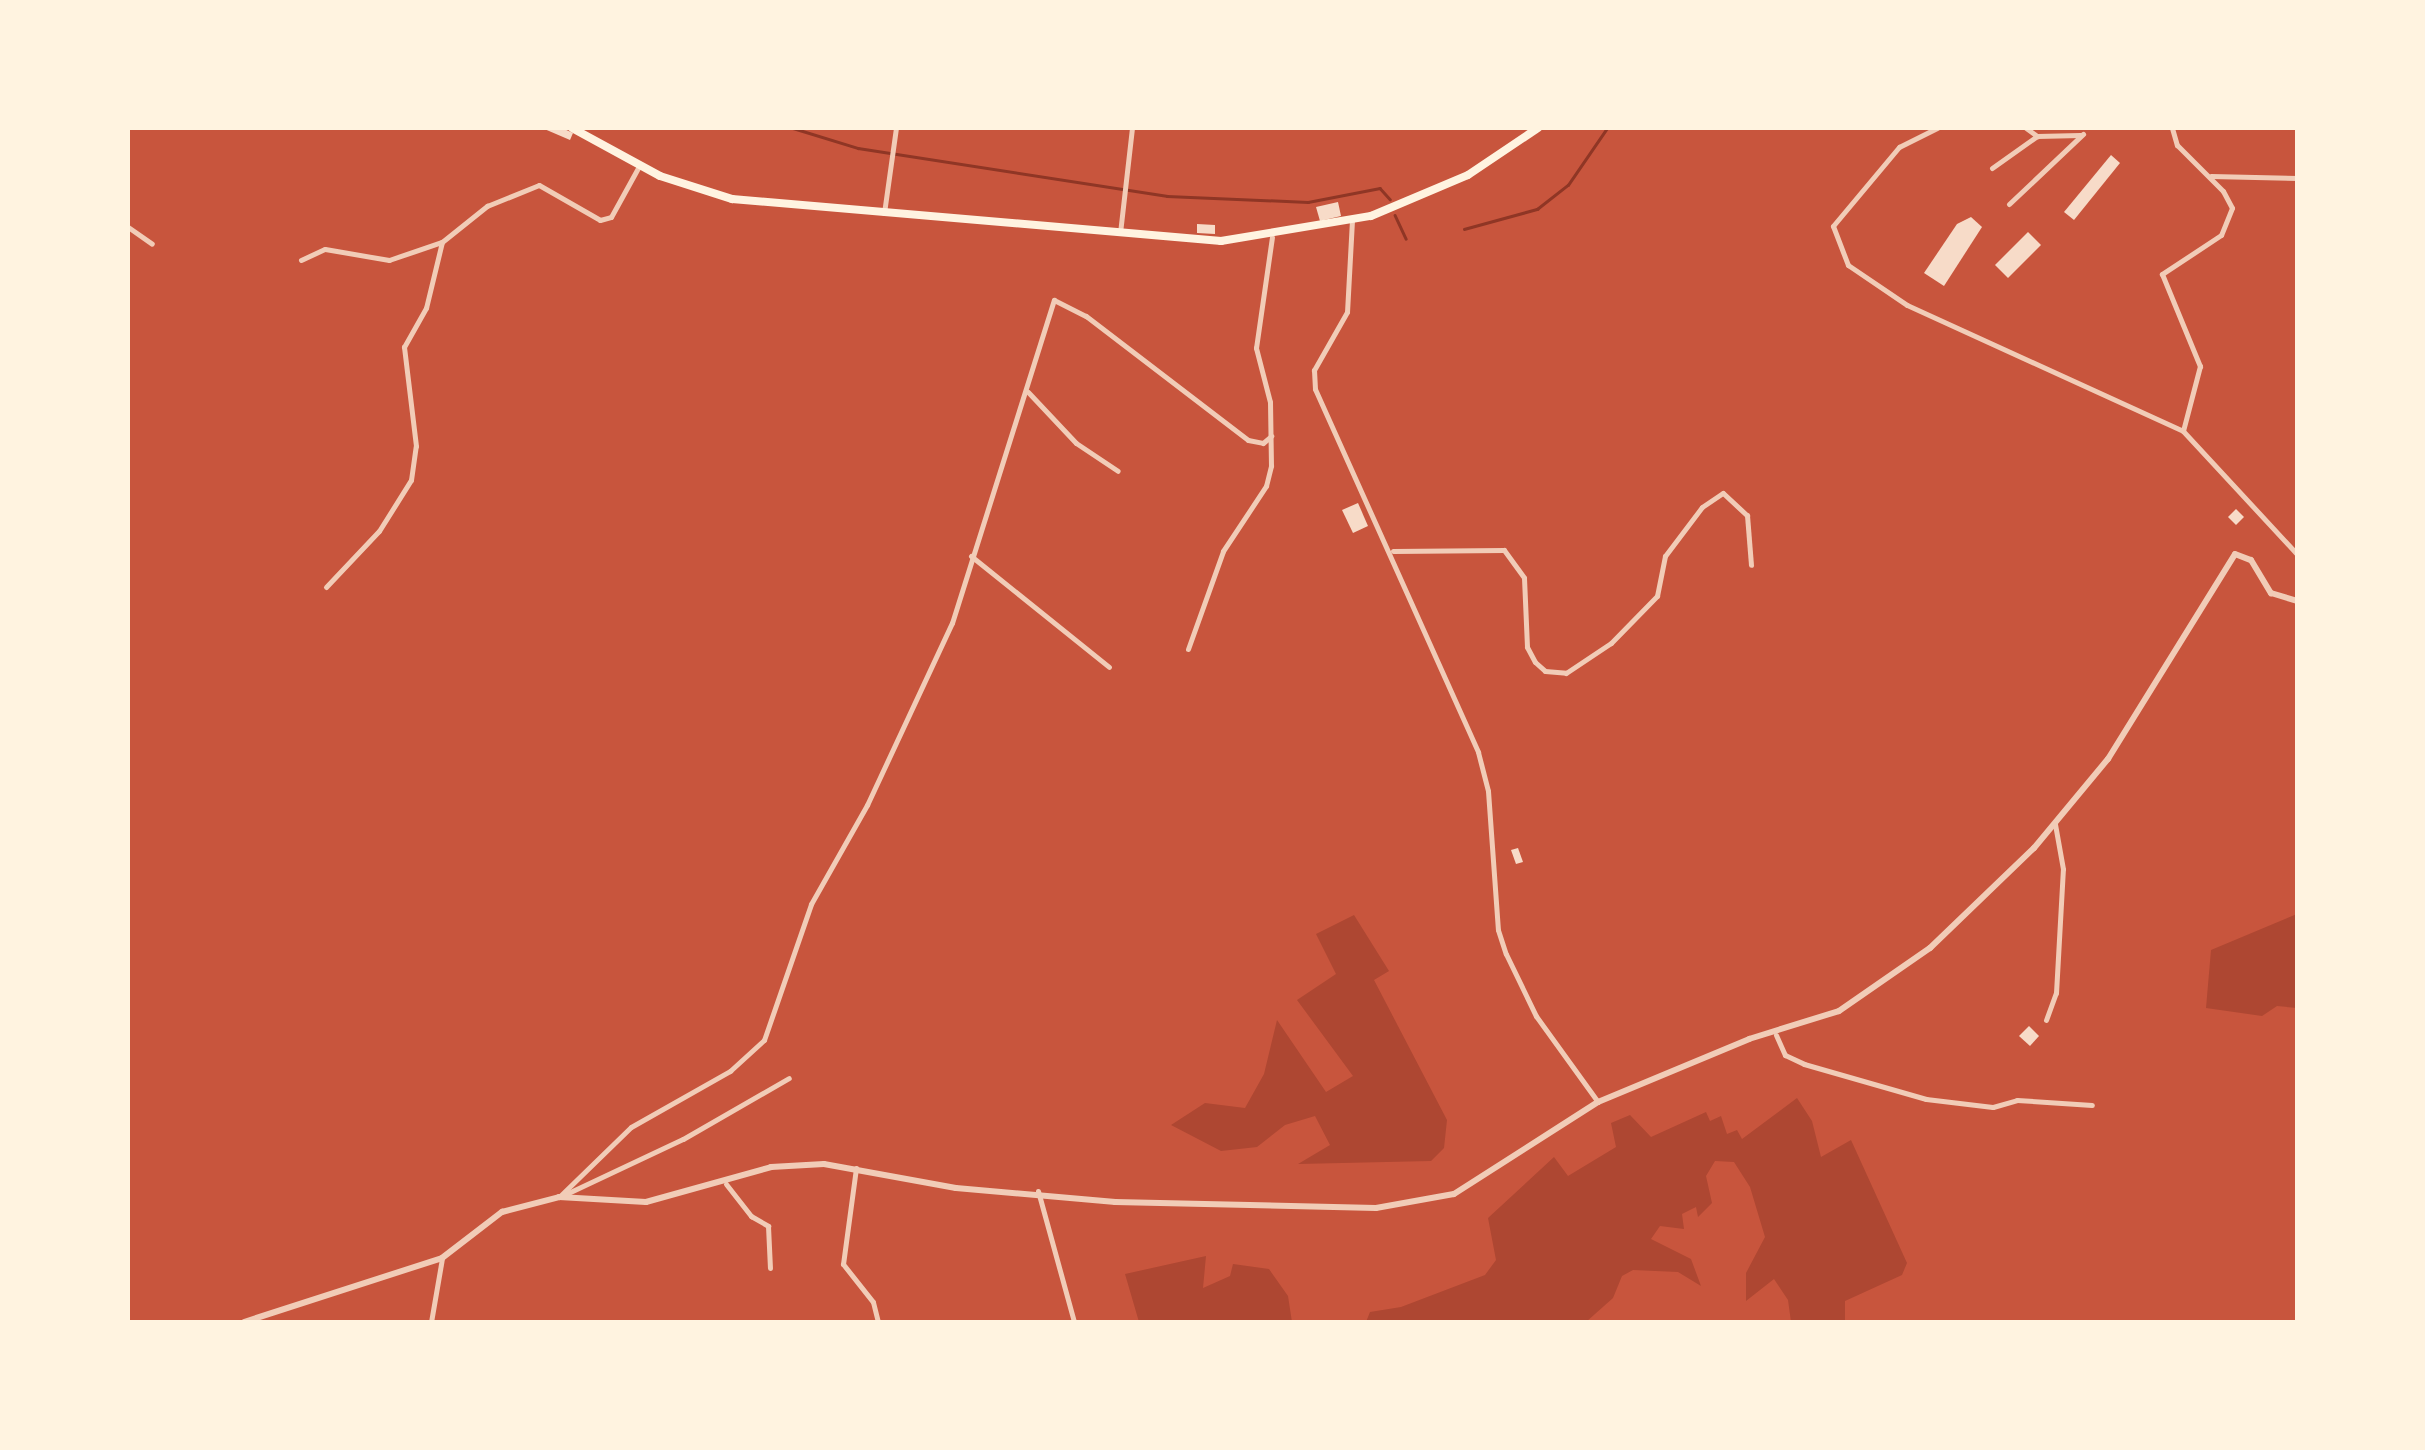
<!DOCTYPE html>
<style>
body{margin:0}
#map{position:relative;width:2425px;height:1450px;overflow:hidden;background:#c8553d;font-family:Inter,sans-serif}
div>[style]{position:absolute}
.green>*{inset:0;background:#ae4732}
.stream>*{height:2.5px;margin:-1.25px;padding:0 1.25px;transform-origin:1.25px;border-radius:1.25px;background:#8f3625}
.building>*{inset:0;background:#f7dbc8}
.minor>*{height:5px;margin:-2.5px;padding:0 2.5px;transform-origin:2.5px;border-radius:2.5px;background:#f1ccb7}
.tertiary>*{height:6px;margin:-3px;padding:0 3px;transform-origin:3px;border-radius:3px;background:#f1ccb7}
.primary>*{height:8px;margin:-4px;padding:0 4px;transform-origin:4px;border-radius:4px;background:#fff3e0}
span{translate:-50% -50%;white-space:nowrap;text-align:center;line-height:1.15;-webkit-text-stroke:9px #fff3e0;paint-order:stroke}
.frame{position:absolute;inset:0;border:130px solid #fff3e0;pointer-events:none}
</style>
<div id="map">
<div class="green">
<i style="clip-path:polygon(2297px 914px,2297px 1008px,2277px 1006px,2262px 1016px,2206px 1008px,2211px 950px)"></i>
<i style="clip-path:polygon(1354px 915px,1389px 971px,1374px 980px,1447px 1120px,1444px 1148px,1431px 1161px,1298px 1164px,1330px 1145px,1315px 1116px,1285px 1125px,1257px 1147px,1221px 1151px,1171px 1125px,1205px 1103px,1245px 1108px,1264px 1074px,1277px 1020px,1326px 1092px,1353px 1076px,1297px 1000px,1336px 974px,1316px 934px)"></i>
<i style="clip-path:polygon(1797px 1098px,1812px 1121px,1821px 1157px,1851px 1140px,1907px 1263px,1902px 1275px,1845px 1301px,1845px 1322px,1791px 1322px,1788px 1300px,1774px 1279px,1746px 1301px,1746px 1273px,1765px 1237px,1750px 1187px,1734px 1162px,1715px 1161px,1706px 1176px,1712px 1203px,1698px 1217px,1696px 1207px,1682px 1214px,1684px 1229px,1660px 1226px,1651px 1239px,1691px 1259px,1701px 1286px,1678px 1272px,1633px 1270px,1622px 1276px,1613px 1298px,1586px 1322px,1366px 1322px,1370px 1312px,1401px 1307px,1485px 1275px,1496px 1260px,1488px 1218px,1554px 1157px,1568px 1176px,1616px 1147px,1611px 1123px,1630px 1115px,1651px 1137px,1706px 1112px,1710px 1121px,1721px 1116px,1727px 1134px,1737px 1130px,1742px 1139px)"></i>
<i style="clip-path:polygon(1206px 1256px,1203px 1288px,1230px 1276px,1233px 1264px,1269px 1269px,1288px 1296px,1292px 1322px,1139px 1322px,1125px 1274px)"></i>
</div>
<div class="stream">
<i style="left:793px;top:128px;width:68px;rotate:17.1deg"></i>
<i style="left:858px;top:148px;width:313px;rotate:8.8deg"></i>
<i style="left:1167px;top:196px;width:141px;rotate:2.4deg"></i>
<i style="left:1308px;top:202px;width:73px;rotate:-11deg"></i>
<i style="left:1380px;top:188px;width:15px;rotate:48deg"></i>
<i style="left:1395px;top:215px;width:26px;rotate:65deg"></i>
<i style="left:1464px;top:229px;width:76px;rotate:-15.3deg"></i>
<i style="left:1537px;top:209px;width:39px;rotate:-38deg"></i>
<i style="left:1568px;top:185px;width:69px;rotate:-55.6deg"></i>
</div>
<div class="building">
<i style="clip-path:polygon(542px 128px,562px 128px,573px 133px,570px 140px)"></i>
<i style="clip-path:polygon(2111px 155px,2120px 163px,2074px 220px,2064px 212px)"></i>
<i style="clip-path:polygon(1338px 202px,1341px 216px,1320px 221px,1316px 207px)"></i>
<i style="clip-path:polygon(1971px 217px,1982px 227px,1944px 286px,1924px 273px,1957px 224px)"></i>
<i style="clip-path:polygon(1197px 224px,1215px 225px,1215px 234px,1197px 233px)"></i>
<i style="clip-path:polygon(2028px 232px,2041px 245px,2008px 278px,1995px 265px)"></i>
<i style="clip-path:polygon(1358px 503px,1368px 526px,1353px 533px,1342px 510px)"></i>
<i style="clip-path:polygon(2236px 509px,2244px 517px,2236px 525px,2228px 517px)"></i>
<i style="clip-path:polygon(1518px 848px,1523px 862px,1516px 864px,1511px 850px)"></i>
<i style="clip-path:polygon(2029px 1026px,2039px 1036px,2030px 1046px,2019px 1036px)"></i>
</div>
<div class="minor">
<i style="left:1937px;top:128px;width:42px;rotate:153.4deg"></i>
<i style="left:1899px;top:147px;width:103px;rotate:129.9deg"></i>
<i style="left:1833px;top:226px;width:42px;rotate:69deg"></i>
<i style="left:1848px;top:265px;width:71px;rotate:34.1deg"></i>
<i style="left:1907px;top:305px;width:303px;rotate:24.5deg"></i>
<i style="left:2183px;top:431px;width:169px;rotate:47.2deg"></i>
<i style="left:2026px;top:128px;width:14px;rotate:36deg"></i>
<i style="left:2037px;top:136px;width:43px;rotate:-1.3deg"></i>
<i style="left:2172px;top:128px;width:18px;rotate:74deg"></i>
<i style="left:2177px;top:145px;width:65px;rotate:45deg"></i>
<i style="left:2223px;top:191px;width:19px;rotate:62deg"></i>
<i style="left:2232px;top:208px;width:29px;rotate:112deg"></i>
<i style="left:2221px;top:235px;width:71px;rotate:146.5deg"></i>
<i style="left:2162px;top:274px;width:100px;rotate:67.6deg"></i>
<i style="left:2200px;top:366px;width:67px;rotate:104.7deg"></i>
<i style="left:1992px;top:168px;width:55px;rotate:-35.4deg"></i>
<i style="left:2211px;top:176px;width:87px;rotate:1.3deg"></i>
<i style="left:2009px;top:204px;width:102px;rotate:-43.4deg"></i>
<i style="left:884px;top:213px;width:86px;rotate:-82deg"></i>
<i style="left:1352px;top:220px;width:92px;rotate:93.1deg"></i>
<i style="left:1347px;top:312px;width:67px;rotate:119.6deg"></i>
<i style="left:1314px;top:370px;width:19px;rotate:87deg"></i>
<i style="left:1315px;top:389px;width:398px;rotate:65.8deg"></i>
<i style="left:1478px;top:752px;width:40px;rotate:75.6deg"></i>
<i style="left:1488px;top:791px;width:139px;rotate:85.9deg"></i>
<i style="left:1498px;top:930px;width:25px;rotate:72deg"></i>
<i style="left:1506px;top:954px;width:69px;rotate:64.2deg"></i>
<i style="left:1536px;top:1016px;width:106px;rotate:54.2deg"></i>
<i style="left:128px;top:227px;width:29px;rotate:35deg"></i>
<i style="left:1120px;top:233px;width:106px;rotate:-83.5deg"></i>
<i style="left:301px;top:260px;width:26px;rotate:-25deg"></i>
<i style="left:325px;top:249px;width:65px;rotate:9.8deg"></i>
<i style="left:389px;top:260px;width:56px;rotate:-18.8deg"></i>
<i style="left:1028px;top:392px;width:70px;rotate:46.7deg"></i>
<i style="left:1076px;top:443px;width:50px;rotate:33.7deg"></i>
<i style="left:1393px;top:551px;width:111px;rotate:-0.5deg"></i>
<i style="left:1504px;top:550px;width:34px;rotate:54deg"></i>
<i style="left:1524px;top:578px;width:69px;rotate:87.5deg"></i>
<i style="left:1527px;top:647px;width:17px;rotate:62deg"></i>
<i style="left:1535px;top:662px;width:13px;rotate:42deg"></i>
<i style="left:1545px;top:671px;width:21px;rotate:5deg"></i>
<i style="left:1566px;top:673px;width:54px;rotate:-33.7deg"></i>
<i style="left:1611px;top:643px;width:66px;rotate:-45.6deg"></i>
<i style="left:1657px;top:596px;width:41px;rotate:-78.7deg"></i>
<i style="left:1665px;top:556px;width:61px;rotate:-52.9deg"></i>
<i style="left:1702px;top:507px;width:25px;rotate:-34deg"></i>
<i style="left:1723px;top:493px;width:33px;rotate:43deg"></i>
<i style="left:1747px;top:515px;width:50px;rotate:85.4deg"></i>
<i style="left:971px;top:556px;width:177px;rotate:38.8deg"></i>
<i style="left:326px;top:587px;width:77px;rotate:-46.6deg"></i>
<i style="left:379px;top:531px;width:60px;rotate:-57.9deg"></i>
<i style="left:411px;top:480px;width:34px;rotate:-82deg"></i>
<i style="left:416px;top:446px;width:100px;rotate:-96.9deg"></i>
<i style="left:404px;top:347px;width:45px;rotate:-60.6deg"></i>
<i style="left:426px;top:308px;width:68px;rotate:-76.4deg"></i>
<i style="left:442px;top:242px;width:58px;rotate:-38.7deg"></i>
<i style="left:487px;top:206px;width:56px;rotate:-22deg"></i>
<i style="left:539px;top:185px;width:70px;rotate:29.8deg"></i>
<i style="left:600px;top:220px;width:11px;rotate:-15deg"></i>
<i style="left:611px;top:217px;width:58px;rotate:-61.2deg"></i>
<i style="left:1188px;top:649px;width:104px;rotate:-70.3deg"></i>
<i style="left:1223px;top:551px;width:78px;rotate:-56.5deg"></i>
<i style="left:1266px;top:486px;width:21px;rotate:-76deg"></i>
<i style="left:1271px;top:466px;width:64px;rotate:-90.9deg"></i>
<i style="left:1270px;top:402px;width:56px;rotate:-104.5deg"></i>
<i style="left:1256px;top:348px;width:112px;rotate:-81.8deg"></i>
<i style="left:2046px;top:1020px;width:29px;rotate:-70deg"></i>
<i style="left:2056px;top:993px;width:124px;rotate:-86.8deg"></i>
<i style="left:2063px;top:869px;width:46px;rotate:-100.1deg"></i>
<i style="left:1776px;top:1035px;width:22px;rotate:66deg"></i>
<i style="left:1785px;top:1055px;width:21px;rotate:25deg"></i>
<i style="left:1804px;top:1064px;width:127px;rotate:16deg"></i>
<i style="left:1926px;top:1099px;width:67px;rotate:6.8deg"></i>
<i style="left:1993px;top:1107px;width:25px;rotate:-16deg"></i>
<i style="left:2017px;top:1100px;width:75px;rotate:3.8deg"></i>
<i style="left:856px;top:1168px;width:97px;rotate:97.7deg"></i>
<i style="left:843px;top:1264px;width:48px;rotate:51.7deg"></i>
<i style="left:873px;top:1302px;width:21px;rotate:76deg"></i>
<i style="left:726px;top:1184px;width:41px;rotate:52deg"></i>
<i style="left:751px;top:1216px;width:20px;rotate:30deg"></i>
<i style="left:768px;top:1226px;width:42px;rotate:87.3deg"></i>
<i style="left:1038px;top:1191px;width:136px;rotate:74.6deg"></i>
<i style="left:566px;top:1194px;width:129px;rotate:-25.2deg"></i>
<i style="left:683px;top:1139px;width:122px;rotate:-29.9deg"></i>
<i style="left:559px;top:1197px;width:100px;rotate:-44.2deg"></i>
<i style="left:631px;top:1127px;width:114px;rotate:-29.5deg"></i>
<i style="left:730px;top:1071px;width:46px;rotate:-42.4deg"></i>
<i style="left:764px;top:1040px;width:144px;rotate:-70.9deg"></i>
<i style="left:811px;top:904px;width:114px;rotate:-60.5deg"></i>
<i style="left:867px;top:805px;width:201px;rotate:-65deg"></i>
<i style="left:952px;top:623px;width:339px;rotate:-72.5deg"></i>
<i style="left:1054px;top:300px;width:36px;rotate:27deg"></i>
<i style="left:1086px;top:316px;width:204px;rotate:37.4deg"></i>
<i style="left:1248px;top:440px;width:15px;rotate:11deg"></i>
<i style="left:1263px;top:443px;width:11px;rotate:-41deg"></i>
<i style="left:431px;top:1322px;width:65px;rotate:-80.2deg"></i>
</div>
<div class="tertiary">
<i style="left:244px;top:1322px;width:208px;rotate:-17.9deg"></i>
<i style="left:442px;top:1258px;width:76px;rotate:-37.5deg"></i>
<i style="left:502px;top:1212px;width:59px;rotate:-14.7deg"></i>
<i style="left:559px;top:1197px;width:87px;rotate:3.3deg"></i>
<i style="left:646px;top:1202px;width:130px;rotate:-15.6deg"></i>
<i style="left:771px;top:1167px;width:53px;rotate:-3.2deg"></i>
<i style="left:824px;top:1164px;width:134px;rotate:10.3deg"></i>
<i style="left:956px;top:1188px;width:160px;rotate:5deg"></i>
<i style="left:1115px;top:1202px;width:261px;rotate:1.3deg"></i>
<i style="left:1376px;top:1208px;width:79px;rotate:-10.2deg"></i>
<i style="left:1454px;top:1194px;width:171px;rotate:-32.6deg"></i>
<i style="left:1598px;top:1102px;width:164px;rotate:-22.6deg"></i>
<i style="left:1749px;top:1039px;width:94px;rotate:-17.3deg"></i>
<i style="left:1839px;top:1011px;width:111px;rotate:-34.7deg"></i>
<i style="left:1930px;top:948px;width:144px;rotate:-43.9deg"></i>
<i style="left:2034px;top:848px;width:116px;rotate:-50.3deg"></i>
<i style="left:2108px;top:759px;width:241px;rotate:-58.2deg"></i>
<i style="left:2235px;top:554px;width:17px;rotate:21deg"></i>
<i style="left:2251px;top:560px;width:39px;rotate:59deg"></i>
<i style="left:2271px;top:593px;width:28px;rotate:17deg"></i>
</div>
<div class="primary">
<i style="left:572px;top:128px;width:100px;rotate:28.6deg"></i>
<i style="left:660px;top:176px;width:76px;rotate:17.7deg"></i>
<i style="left:732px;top:199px;width:491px;rotate:4.9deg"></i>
<i style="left:1221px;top:241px;width:152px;rotate:-9.5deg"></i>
<i style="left:1371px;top:216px;width:105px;rotate:-22.9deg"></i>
<i style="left:1468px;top:175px;width:84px;rotate:-33.9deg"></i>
</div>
<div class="frame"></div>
</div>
